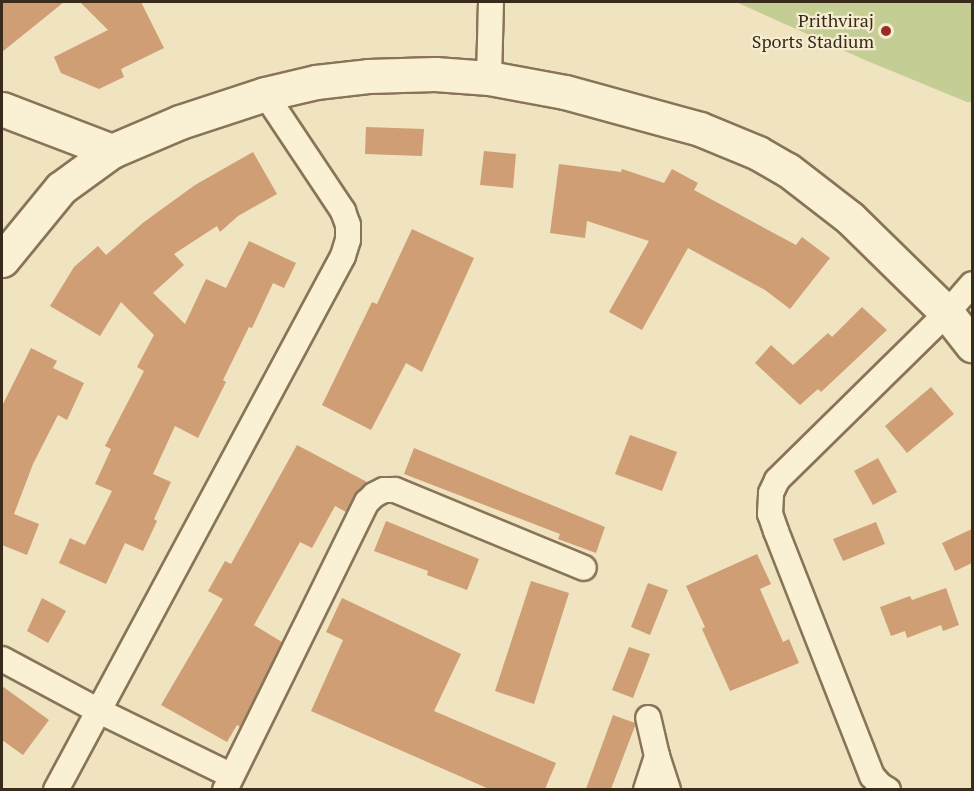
<!DOCTYPE html>
<style>
body{margin:0}
#map{position:relative;width:974px;height:791px;overflow:hidden;background:#efe3c0;font-family:"PT Serif",serif}
div>[style]{position:absolute}
.green>*{inset:0;background:#c4cd94}
.building>*{inset:0;background:#cf9e75}
.roads{filter:drop-shadow(2px 0 #897457) drop-shadow(-2px 0 #897457) drop-shadow(0 2px #897457) drop-shadow(0 -2px #897457)}
.street>*{height:24px;margin:-12px;padding:0 12px;transform-origin:12px;border-radius:12px;background:#faf0d3}
.secondary>*{height:33px;margin:-16.5px;padding:0 16.5px;transform-origin:16.5px;border-radius:16.5px;background:#faf0d3}
.dots>*{width:16px;height:16px;translate:-50% -50%;box-sizing:border-box;border:3px solid #f6edd0;border-radius:50%}
span{translate:-50% -50%;white-space:nowrap;text-align:center;line-height:1.15;-webkit-text-stroke:4.5px #f6edd0;paint-order:stroke}
.poi-label{font-size:18px;color:#382b1c}
.right{translate:-100% -50%;text-align:right}
.frame{position:absolute;inset:0;border:3px solid #382b1c;pointer-events:none}
</style>
<div id="map">
<div class="green">
<i style="clip-path:polygon(736px 2px,972px 2px,972px 102px,967px 102px,865px 60px)"></i>
</div>
<div class="building">
<i style="clip-path:polygon(2px 2px,64px 2px,2px 52px)"></i>
<i style="clip-path:polygon(80px 2px,141px 2px,164px 48px,121px 69px,124px 77px,99px 89px,61px 73px,54px 57px,108px 30px)"></i>
<i style="clip-path:polygon(366px 127px,424px 129px,422px 156px,365px 154px)"></i>
<i style="clip-path:polygon(484px 151px,516px 154px,513px 188px,480px 185px)"></i>
<i style="clip-path:polygon(253px 152px,277px 194px,238px 216px,220px 232px,217px 226px,174px 254px,184px 265px,153px 293px,185px 324px,206px 279px,226px 288px,249px 241px,296px 263px,284px 288px,273px 283px,252px 328px,249px 327px,223px 380px,226px 382px,198px 438px,175px 426px,153px 474px,171px 482px,154px 519px,157px 521px,143px 551px,125px 543px,106px 584px,59px 563px,70px 538px,85px 545px,112px 491px,95px 484px,111px 449px,105px 446px,144px 371px,137px 367px,154px 335px,121px 302px,100px 336px,50px 306px,74px 267px,98px 246px,106px 255px,144px 222px,195px 185px)"></i>
<i style="clip-path:polygon(559px 164px,621px 172px,622px 169px,664px 183px,672px 169px,698px 183px,694px 190px,796px 245px,802px 237px,830px 258px,790px 309px,765px 290px,688px 248px,642px 330px,609px 312px,649px 241px,587px 221px,585px 238px,550px 233px)"></i>
<i style="clip-path:polygon(412px 229px,474px 258px,422px 372px,406px 363px,371px 430px,322px 405px,372px 302px,377px 304px)"></i>
<i style="clip-path:polygon(862px 307px,887px 330px,821px 392px,818px 389px,800px 405px,755px 363px,771px 345px,793px 365px,828px 333px,832px 337px)"></i>
<i style="clip-path:polygon(31px 348px,57px 361px,53px 368px,84px 383px,67px 420px,58px 415px,33px 464px,14px 514px,39px 524px,27px 555px,2px 545px,2px 406px)"></i>
<i style="clip-path:polygon(931px 387px,954px 414px,907px 453px,885px 426px)"></i>
<i style="clip-path:polygon(630px 435px,677px 452px,662px 491px,615px 474px)"></i>
<i style="clip-path:polygon(297px 445px,367px 482px,354px 495px,346px 512px,335px 506px,312px 548px,300px 542px,254px 625px,282px 642px,240px 727px,237px 725px,227px 742px,161px 705px,223px 599px,208px 591px,225px 561px,231px 564px)"></i>
<i style="clip-path:polygon(414px 448px,605px 527px,596px 553px,558px 539px,560px 534px,404px 474px)"></i>
<i style="clip-path:polygon(878px 458px,897px 492px,873px 505px,854px 471px)"></i>
<i style="clip-path:polygon(386px 521px,479px 559px,467px 590px,427px 575px,428px 571px,374px 551px)"></i>
<i style="clip-path:polygon(876px 522px,885px 544px,843px 561px,833px 539px)"></i>
<i style="clip-path:polygon(972px 529px,972px 563px,955px 571px,942px 543px)"></i>
<i style="clip-path:polygon(757px 554px,771px 584px,760px 589px,783px 642px,789px 639px,799px 663px,730px 691px,702px 629px,705px 627px,686px 586px)"></i>
<i style="clip-path:polygon(531px 581px,569px 593px,534px 704px,495px 691px)"></i>
<i style="clip-path:polygon(648px 583px,668px 590px,650px 635px,631px 627px)"></i>
<i style="clip-path:polygon(946px 588px,959px 625px,943px 631px,941px 625px,907px 638px,905px 631px,891px 636px,880px 607px,910px 596px,912px 600px)"></i>
<i style="clip-path:polygon(42px 598px,66px 611px,48px 643px,27px 631px)"></i>
<i style="clip-path:polygon(342px 598px,461px 654px,434px 711px,556px 763px,545px 789px,489px 789px,311px 711px,343px 640px,326px 632px)"></i>
<i style="clip-path:polygon(629px 647px,650px 654px,633px 698px,612px 690px)"></i>
<i style="clip-path:polygon(2px 686px,49px 720px,23px 755px,2px 740px)"></i>
<i style="clip-path:polygon(613px 715px,635px 723px,635px 726px,611px 789px,586px 789px)"></i>
</div>
<div class="roads">
<div class="street">
<i style="left:489px;top:78px;width:76px;rotate:-88.5deg"></i>
<i style="left:2px;top:659px;width:110px;rotate:28.2deg"></i>
<i style="left:99px;top:711px;width:146px;rotate:26deg"></i>
<i style="left:657px;top:756px;width:36px;rotate:72deg"></i>
<i style="left:56px;top:790px;width:606px;rotate:-61.74deg"></i>
<i style="left:343px;top:256px;width:17px;rotate:-73deg"></i>
<i style="left:348px;top:240px;width:15px;rotate:-90deg"></i>
<i style="left:348px;top:225px;width:15px;rotate:-110deg"></i>
<i style="left:343px;top:211px;width:141px;rotate:-123.7deg"></i>
<i style="left:225px;top:790px;width:321px;rotate:-63.8deg"></i>
<i style="left:367px;top:502px;width:10px;rotate:-45deg"></i>
<i style="left:374px;top:495px;width:11px;rotate:-27deg"></i>
<i style="left:384px;top:490px;width:11px"></i>
<i style="left:395px;top:490px;width:204px;rotate:22.4deg"></i>
<i style="left:646px;top:790px;width:36px;rotate:-72deg"></i>
<i style="left:657px;top:756px;width:39px;rotate:-103deg"></i>
<i style="left:888px;top:790px;width:8px;rotate:-150deg"></i>
<i style="left:881px;top:786px;width:13px;rotate:-132deg"></i>
<i style="left:872px;top:776px;width:263px;rotate:-111.4deg"></i>
<i style="left:776px;top:531px;width:18px;rotate:-109deg"></i>
<i style="left:770px;top:514px;width:21px;rotate:-87deg"></i>
<i style="left:771px;top:493px;width:14px;rotate:-65deg"></i>
<i style="left:777px;top:480px;width:238px;rotate:-44.5deg"></i>
<i style="left:947px;top:313px;width:38px;rotate:-49deg"></i>
</div>
<div class="secondary">
<i style="left:2px;top:109px;width:118px;rotate:20.9deg"></i>
<i style="left:2px;top:260px;width:93px;rotate:-50.7deg"></i>
<i style="left:61px;top:188px;width:63px;rotate:-36deg"></i>
<i style="left:112px;top:151px;width:74px;rotate:-23.1deg"></i>
<i style="left:180px;top:122px;width:89px;rotate:-18.2deg"></i>
<i style="left:265px;top:94px;width:52px;rotate:-13.2deg"></i>
<i style="left:316px;top:82px;width:52px;rotate:-6.6deg"></i>
<i style="left:368px;top:76px;width:67px;rotate:-1.7deg"></i>
<i style="left:435px;top:74px;width:54px;rotate:4.2deg"></i>
<i style="left:489px;top:78px;width:77px;rotate:10.4deg"></i>
<i style="left:565px;top:92px;width:140px;rotate:15.3deg"></i>
<i style="left:700px;top:129px;width:63px;rotate:22.5deg"></i>
<i style="left:758px;top:153px;width:34px;rotate:30deg"></i>
<i style="left:788px;top:170px;width:78px;rotate:37.7deg"></i>
<i style="left:850px;top:218px;width:136px;rotate:44.4deg"></i>
<i style="left:947px;top:313px;width:41px;rotate:52deg"></i>
</div>
</div>
<div class="dots">
<i style="left:886px;top:31px;background:#992a26"></i>
</div>
<div class="poi-label">
<span class="right" style="left:874px;top:31px">Prithviraj<br>Sports Stadium</span>
</div>
<div class="frame"></div>
</div>
